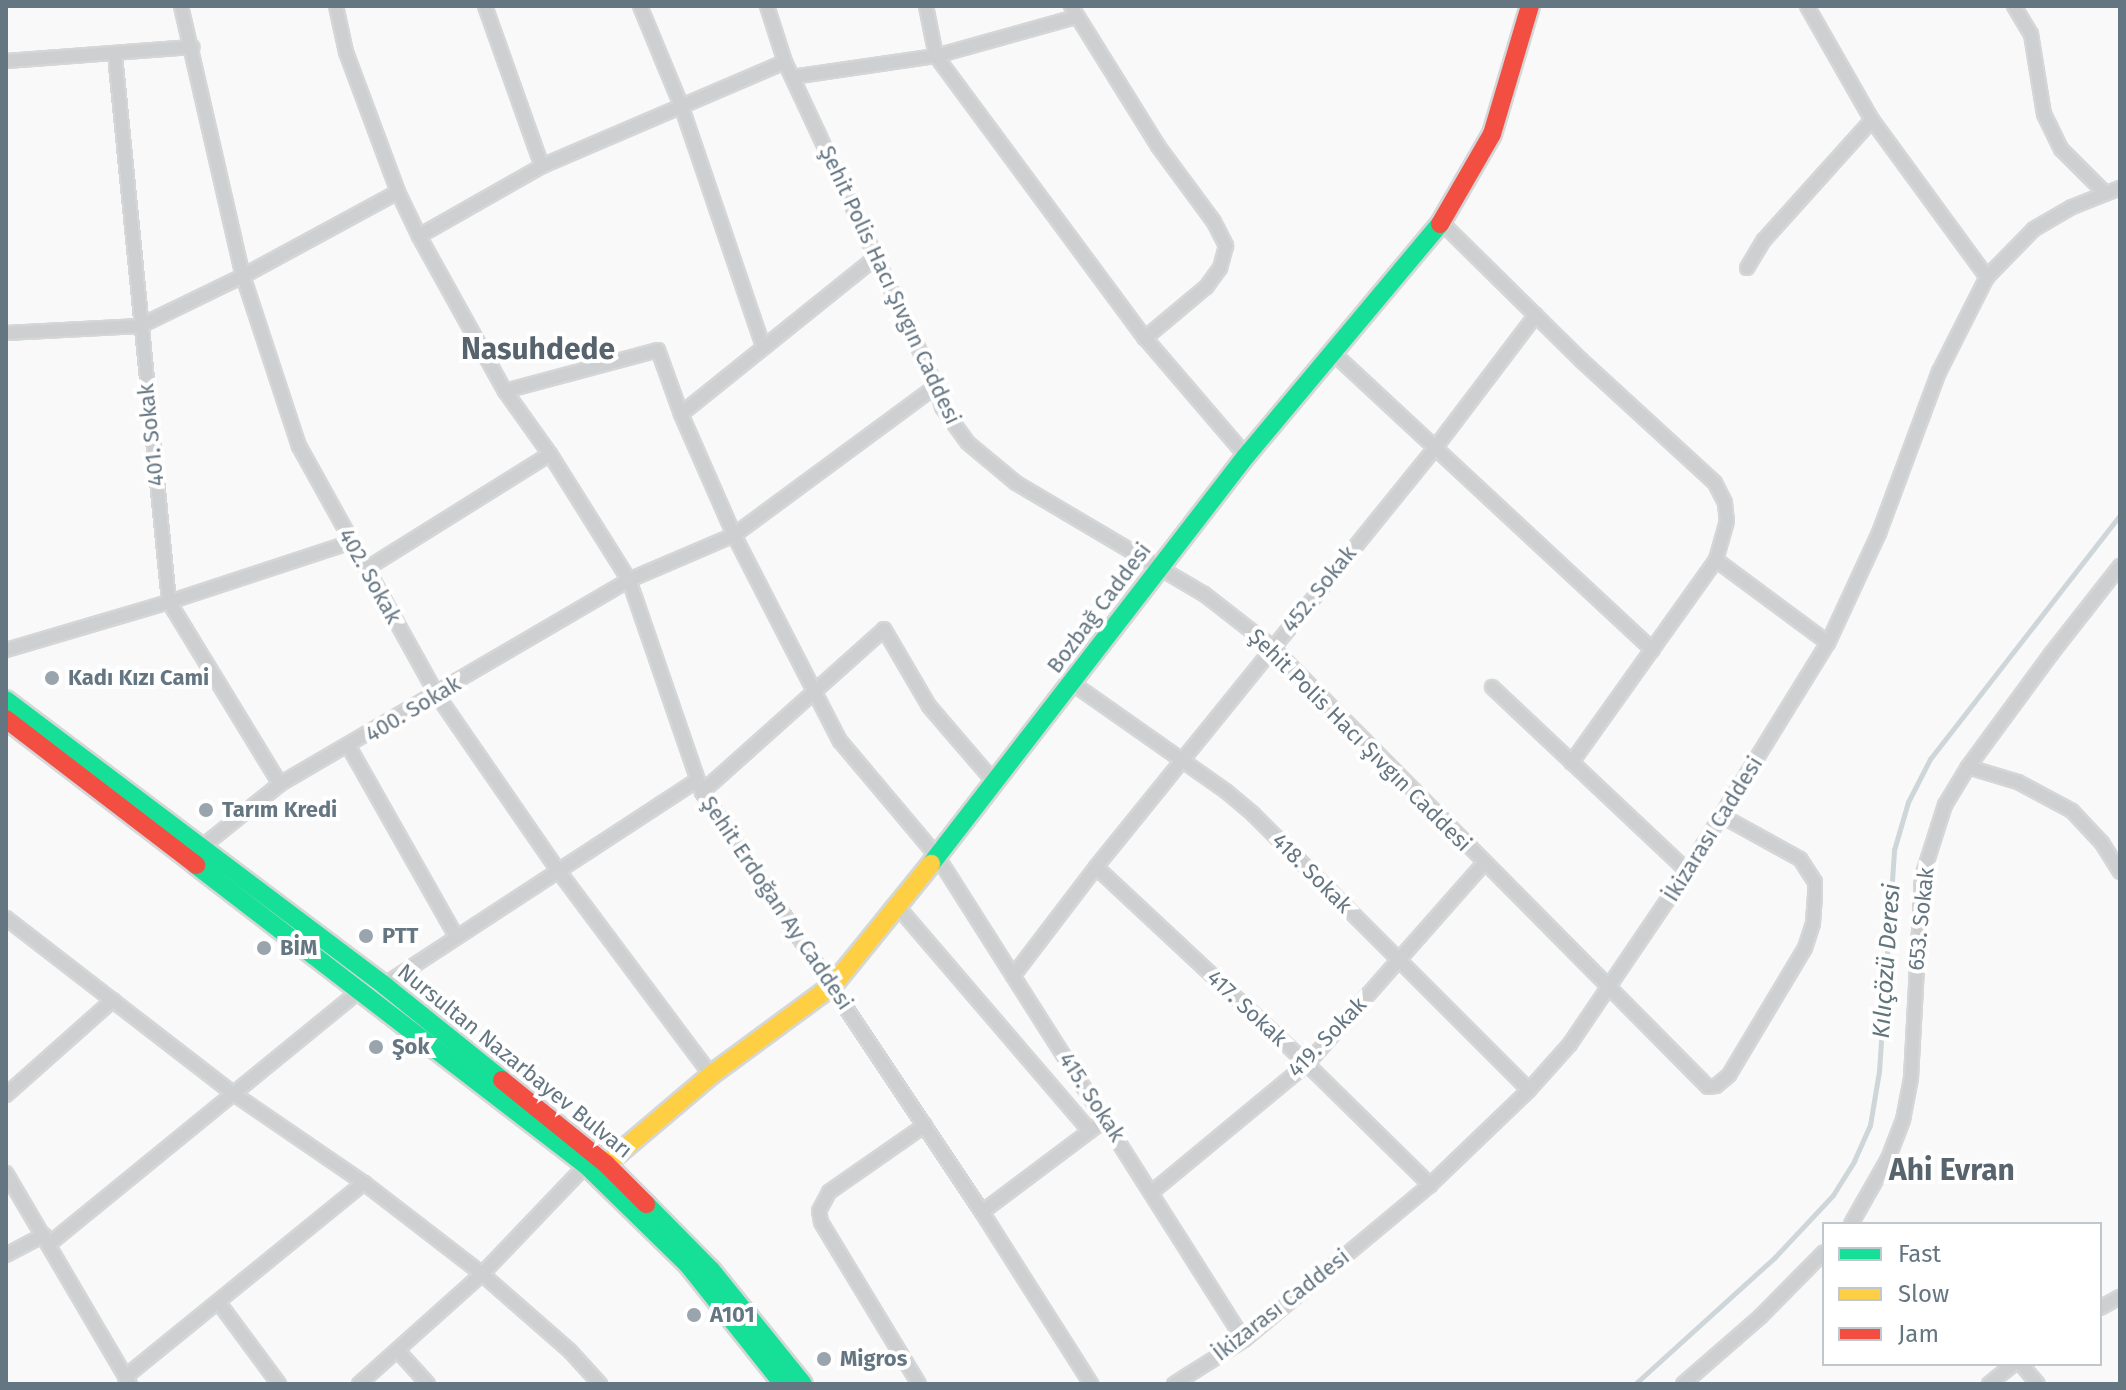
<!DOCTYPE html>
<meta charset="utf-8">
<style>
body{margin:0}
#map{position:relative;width:2126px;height:1390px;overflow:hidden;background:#f9f9f9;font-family:"Fira Sans",sans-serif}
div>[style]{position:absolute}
.stream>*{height:5px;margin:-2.5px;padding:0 2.5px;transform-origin:2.5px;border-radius:2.5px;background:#ced6d9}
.roads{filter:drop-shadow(2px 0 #d5d6d7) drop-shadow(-2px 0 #d5d6d7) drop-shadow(0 2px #d5d6d7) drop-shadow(0 -2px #d5d6d7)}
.street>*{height:12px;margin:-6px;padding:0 6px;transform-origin:6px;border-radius:6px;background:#cecfd0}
.fast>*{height:18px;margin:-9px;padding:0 9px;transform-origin:9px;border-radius:9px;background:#16e098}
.slow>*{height:18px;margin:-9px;padding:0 9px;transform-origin:9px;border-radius:9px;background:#ffcf43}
.jam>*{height:18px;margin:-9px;padding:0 9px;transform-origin:9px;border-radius:9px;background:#f24e42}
.dots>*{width:22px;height:22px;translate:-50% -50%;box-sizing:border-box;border:4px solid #fff;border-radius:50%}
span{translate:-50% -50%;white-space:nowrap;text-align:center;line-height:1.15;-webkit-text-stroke:8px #fff;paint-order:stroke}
.street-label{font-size:22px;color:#657683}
.poi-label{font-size:22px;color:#657683;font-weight:700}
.left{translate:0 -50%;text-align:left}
.water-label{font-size:24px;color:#60757c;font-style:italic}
.district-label{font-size:30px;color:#57646e;font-weight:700}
.frame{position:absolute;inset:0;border:8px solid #657683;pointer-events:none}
.legend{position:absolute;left:1822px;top:1222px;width:280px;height:144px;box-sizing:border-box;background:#fff;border:2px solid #c1c8cd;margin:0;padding:10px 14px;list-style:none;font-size:24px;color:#657683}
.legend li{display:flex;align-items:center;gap:16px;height:40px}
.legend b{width:40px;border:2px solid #c1c8cd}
</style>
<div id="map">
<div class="stream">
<i style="left:1635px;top:1384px;width:189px;rotate:-42.2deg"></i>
<i style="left:1775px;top:1257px;width:85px;rotate:-46.9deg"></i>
<i style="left:1833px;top:1195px;width:40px;rotate:-58deg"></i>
<i style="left:1854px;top:1161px;width:39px;rotate:-66deg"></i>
<i style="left:1870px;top:1125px;width:55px;rotate:-80.5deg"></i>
<i style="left:1879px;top:1071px;width:222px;rotate:-86.1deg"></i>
<i style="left:1894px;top:850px;width:50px;rotate:-73.7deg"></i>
<i style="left:1908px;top:802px;width:48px;rotate:-62.9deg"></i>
<i style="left:1930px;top:759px;width:309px;rotate:-52.1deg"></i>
</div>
<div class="roads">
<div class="street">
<i style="left:181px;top:6px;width:277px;rotate:77.1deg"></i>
<i style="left:243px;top:276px;width:179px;rotate:71.8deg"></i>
<i style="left:299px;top:446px;width:285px;rotate:61deg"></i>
<i style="left:437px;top:695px;width:211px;rotate:55.4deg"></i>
<i style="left:557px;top:869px;width:257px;rotate:53.2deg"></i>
<i style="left:336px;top:6px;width:47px;rotate:77.7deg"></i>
<i style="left:346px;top:52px;width:149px;rotate:69.6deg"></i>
<i style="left:398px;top:192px;width:49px;rotate:64.5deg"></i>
<i style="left:419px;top:236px;width:177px;rotate:61deg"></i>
<i style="left:505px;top:391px;width:77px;rotate:54.5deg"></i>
<i style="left:550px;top:454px;width:149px;rotate:57.9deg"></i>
<i style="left:629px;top:580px;width:224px;rotate:71deg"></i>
<i style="left:702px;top:792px;width:505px;rotate:56.31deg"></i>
<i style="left:982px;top:1212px;width:204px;rotate:57.6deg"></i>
<i style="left:485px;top:6px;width:170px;rotate:70.4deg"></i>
<i style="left:640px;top:6px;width:107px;rotate:67.5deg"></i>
<i style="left:681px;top:105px;width:255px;rotate:71.2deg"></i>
<i style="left:767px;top:6px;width:59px;rotate:72.2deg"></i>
<i style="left:785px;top:62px;width:357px;rotate:65deg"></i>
<i style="left:936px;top:386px;width:22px;rotate:74deg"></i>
<i style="left:942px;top:407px;width:44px;rotate:54.2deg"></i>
<i style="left:968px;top:443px;width:62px;rotate:39.8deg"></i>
<i style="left:1016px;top:483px;width:218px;rotate:30.6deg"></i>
<i style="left:1204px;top:594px;width:86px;rotate:37.9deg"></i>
<i style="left:1272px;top:647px;width:619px;rotate:45.26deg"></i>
<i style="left:1708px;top:1087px;width:8px;rotate:-7deg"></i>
<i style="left:1716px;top:1086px;width:17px;rotate:-40deg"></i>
<i style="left:1729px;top:1075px;width:148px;rotate:-59.1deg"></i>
<i style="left:1805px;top:948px;width:26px;rotate:-72deg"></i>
<i style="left:1813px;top:923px;width:27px;rotate:-86deg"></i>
<i style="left:1815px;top:896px;width:14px;rotate:-90deg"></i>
<i style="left:1815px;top:882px;width:27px;rotate:-123deg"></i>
<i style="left:1800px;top:859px;width:89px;rotate:-151.1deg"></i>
<i style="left:926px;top:6px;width:51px;rotate:78.7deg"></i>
<i style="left:936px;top:56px;width:351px;rotate:53.5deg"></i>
<i style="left:1145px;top:338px;width:155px;rotate:49.4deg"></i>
<i style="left:1071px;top:6px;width:165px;rotate:58.1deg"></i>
<i style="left:1158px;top:146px;width:94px;rotate:53.6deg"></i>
<i style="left:1214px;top:222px;width:27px;rotate:63deg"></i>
<i style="left:1226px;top:246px;width:23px;rotate:105deg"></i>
<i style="left:1220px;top:268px;width:24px;rotate:126deg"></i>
<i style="left:1206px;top:287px;width:80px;rotate:140.1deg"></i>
<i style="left:1807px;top:6px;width:131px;rotate:60.3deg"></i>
<i style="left:1872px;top:120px;width:195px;rotate:53.8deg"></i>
<i style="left:2014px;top:6px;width:33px;rotate:59deg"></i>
<i style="left:2031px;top:34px;width:81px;rotate:80.8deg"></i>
<i style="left:2044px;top:114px;width:39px;rotate:64deg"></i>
<i style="left:2061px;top:149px;width:62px;rotate:45deg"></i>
<i style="left:115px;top:55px;width:550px;rotate:84.36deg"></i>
<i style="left:169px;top:602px;width:213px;rotate:58.6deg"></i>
<i style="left:6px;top:61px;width:187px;rotate:-4.3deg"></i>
<i style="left:792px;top:77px;width:146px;rotate:-8.3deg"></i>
<i style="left:936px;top:56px;width:145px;rotate:-15.6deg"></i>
<i style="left:1441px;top:222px;width:197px;rotate:44.6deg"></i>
<i style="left:1581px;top:360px;width:182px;rotate:42.5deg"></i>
<i style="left:1715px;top:483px;width:22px;rotate:63deg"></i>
<i style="left:1725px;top:503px;width:18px;rotate:84deg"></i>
<i style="left:1727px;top:521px;width:41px;rotate:105.8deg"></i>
<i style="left:1716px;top:560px;width:249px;rotate:125.5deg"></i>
<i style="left:419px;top:236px;width:142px;rotate:-29.6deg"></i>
<i style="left:542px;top:166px;width:264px;rotate:-23.2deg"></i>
<i style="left:1747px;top:268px;width:33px;rotate:-59deg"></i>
<i style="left:1764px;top:240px;width:161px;rotate:-48deg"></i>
<i style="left:6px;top:333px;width:134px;rotate:-3deg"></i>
<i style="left:140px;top:326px;width:114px;rotate:-25.9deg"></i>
<i style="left:243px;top:276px;width:176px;rotate:-28.5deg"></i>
<i style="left:1331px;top:351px;width:439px;rotate:42.9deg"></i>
<i style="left:505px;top:391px;width:158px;rotate:-15deg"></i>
<i style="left:658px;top:350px;width:68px;rotate:70.2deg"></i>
<i style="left:681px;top:414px;width:132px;rotate:66.3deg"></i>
<i style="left:734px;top:535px;width:232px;rotate:62.8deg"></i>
<i style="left:840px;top:741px;width:150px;rotate:49.9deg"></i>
<i style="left:937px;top:856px;width:573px;rotate:57.61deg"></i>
<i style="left:681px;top:414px;width:249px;rotate:-38.8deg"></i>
<i style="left:1716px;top:560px;width:139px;rotate:36.5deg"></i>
<i style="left:366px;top:569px;width:217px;rotate:-32deg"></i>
<i style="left:6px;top:650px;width:170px;rotate:-16.4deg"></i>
<i style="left:169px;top:602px;width:192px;rotate:-18.2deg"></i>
<i style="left:1072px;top:683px;width:189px;rotate:35.1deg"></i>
<i style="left:1227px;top:792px;width:34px;rotate:40deg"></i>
<i style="left:1253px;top:814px;width:390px;rotate:45deg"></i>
<i style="left:1492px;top:687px;width:268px;rotate:43.3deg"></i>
<i style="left:349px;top:747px;width:217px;rotate:60.5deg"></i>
<i style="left:1968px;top:767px;width:52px;rotate:16.7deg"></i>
<i style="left:2018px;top:782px;width:61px;rotate:28.2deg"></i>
<i style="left:2072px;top:811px;width:44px;rotate:46.8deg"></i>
<i style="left:2102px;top:843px;width:34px;rotate:58deg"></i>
<i style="left:702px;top:792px;width:244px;rotate:-41.8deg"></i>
<i style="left:884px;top:629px;width:89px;rotate:59.7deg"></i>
<i style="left:929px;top:706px;width:101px;rotate:49.4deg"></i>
<i style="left:203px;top:846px;width:99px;rotate:-38.8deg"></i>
<i style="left:280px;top:784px;width:404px;rotate:-30.3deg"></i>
<i style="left:629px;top:580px;width:114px;rotate:-23.2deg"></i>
<i style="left:734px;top:535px;width:251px;rotate:-36.4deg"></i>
<i style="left:1096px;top:867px;width:289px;rotate:43deg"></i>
<i style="left:1307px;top:1064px;width:173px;rotate:44.5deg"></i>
<i style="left:898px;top:907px;width:295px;rotate:49.4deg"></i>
<i style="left:6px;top:918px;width:288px;rotate:37.7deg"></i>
<i style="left:234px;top:1094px;width:158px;rotate:34.4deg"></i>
<i style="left:364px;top:1183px;width:149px;rotate:37.6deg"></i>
<i style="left:482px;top:1274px;width:117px;rotate:41.2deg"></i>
<i style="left:570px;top:1351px;width:45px;rotate:47.7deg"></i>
<i style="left:1013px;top:976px;width:137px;rotate:-52.7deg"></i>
<i style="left:1096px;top:867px;width:539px;rotate:-51.02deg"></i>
<i style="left:1435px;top:448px;width:167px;rotate:-52.8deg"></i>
<i style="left:384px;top:985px;width:374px;rotate:-33.2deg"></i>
<i style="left:6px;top:1095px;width:143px;rotate:-41.6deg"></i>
<i style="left:6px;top:1173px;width:245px;rotate:59.6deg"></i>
<i style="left:1152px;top:1192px;width:201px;rotate:-39.6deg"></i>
<i style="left:1307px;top:1064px;width:268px;rotate:-48.6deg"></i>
<i style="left:982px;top:1212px;width:155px;rotate:-36.9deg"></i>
<i style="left:1851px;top:1224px;width:75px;rotate:-60.4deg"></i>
<i style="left:1888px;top:1159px;width:42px;rotate:-69deg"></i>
<i style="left:1903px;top:1120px;width:43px;rotate:-79.2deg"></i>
<i style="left:1911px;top:1078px;width:201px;rotate:-86.9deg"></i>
<i style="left:1922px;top:877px;width:76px;rotate:-72.3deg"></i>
<i style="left:1945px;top:805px;width:44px;rotate:-58.8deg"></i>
<i style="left:1968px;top:767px;width:140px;rotate:-53.7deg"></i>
<i style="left:2051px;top:654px;width:112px;rotate:-51.9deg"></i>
<i style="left:49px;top:1244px;width:404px;rotate:-39.2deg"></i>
<i style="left:6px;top:1255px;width:43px;rotate:-27.8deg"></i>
<i style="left:219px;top:1303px;width:101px;rotate:53.5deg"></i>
<i style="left:2100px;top:1308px;width:23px;rotate:-29deg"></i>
<i style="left:399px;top:1352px;width:43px;rotate:47.8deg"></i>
<i style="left:2021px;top:1364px;width:26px;rotate:50deg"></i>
<i style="left:125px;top:1377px;width:308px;rotate:-39.1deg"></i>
<i style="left:359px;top:1384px;width:165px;rotate:-41.8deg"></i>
<i style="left:482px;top:1274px;width:151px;rotate:-46.3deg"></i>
<i style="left:919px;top:1384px;width:189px;rotate:-121.2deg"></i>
<i style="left:821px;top:1222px;width:11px;rotate:-100deg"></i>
<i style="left:819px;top:1211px;width:21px;rotate:-62deg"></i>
<i style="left:829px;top:1192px;width:117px;rotate:-34.9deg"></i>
<i style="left:1174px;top:1384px;width:83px;rotate:-32.2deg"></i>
<i style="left:1244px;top:1340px;width:242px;rotate:-39.8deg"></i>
<i style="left:1430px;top:1185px;width:137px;rotate:-43.8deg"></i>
<i style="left:1529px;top:1090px;width:62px;rotate:-48.3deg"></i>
<i style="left:1570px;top:1044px;width:209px;rotate:-55.9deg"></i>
<i style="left:1687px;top:871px;width:268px;rotate:-58.3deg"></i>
<i style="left:1828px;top:643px;width:121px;rotate:-65.1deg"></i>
<i style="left:1879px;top:533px;width:172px;rotate:-69.6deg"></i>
<i style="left:1939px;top:372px;width:106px;rotate:-63.2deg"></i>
<i style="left:1987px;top:277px;width:67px;rotate:-45.6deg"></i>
<i style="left:2034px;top:229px;width:44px;rotate:-30.1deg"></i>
<i style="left:2072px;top:207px;width:52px;rotate:-21.6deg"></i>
<i style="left:1683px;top:1384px;width:102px;rotate:-41deg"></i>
<i style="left:1760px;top:1317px;width:91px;rotate:-45.4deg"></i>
<i style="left:1989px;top:1384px;width:32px;rotate:-39deg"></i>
</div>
<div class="fast">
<i style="left:6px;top:700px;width:473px;rotate:37deg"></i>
<i style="left:384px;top:985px;width:151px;rotate:38.8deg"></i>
<i style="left:931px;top:864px;width:515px;rotate:-52.33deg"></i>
<i style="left:1246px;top:456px;width:302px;rotate:-50.1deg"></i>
<i style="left:196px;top:865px;width:492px;rotate:37.6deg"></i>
<i style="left:586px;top:1165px;width:143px;rotate:44.4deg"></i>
<i style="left:688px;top:1265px;width:152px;rotate:51.4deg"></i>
<i style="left:646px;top:1204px;width:93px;rotate:45.4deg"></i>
<i style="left:711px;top:1270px;width:146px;rotate:51.1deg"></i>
</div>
<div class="slow">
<i style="left:606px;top:1164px;width:138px;rotate:-40.3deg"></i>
<i style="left:711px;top:1075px;width:152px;rotate:-36.4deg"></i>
<i style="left:833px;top:985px;width:156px;rotate:-51deg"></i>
</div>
<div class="jam">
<i style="left:1440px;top:224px;width:104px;rotate:-60deg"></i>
<i style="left:1492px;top:134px;width:134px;rotate:-73.5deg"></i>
<i style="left:6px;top:719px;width:240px;rotate:37.5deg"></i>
<i style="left:502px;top:1080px;width:134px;rotate:38.9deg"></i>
<i style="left:606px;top:1164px;width:57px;rotate:45deg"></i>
</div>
</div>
<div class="dots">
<i style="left:52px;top:678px;background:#99a4ac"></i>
<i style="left:206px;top:810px;background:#99a4ac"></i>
<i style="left:366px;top:936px;background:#99a4ac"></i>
<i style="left:264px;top:948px;background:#99a4ac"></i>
<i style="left:376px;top:1047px;background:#99a4ac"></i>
<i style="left:694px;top:1315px;background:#99a4ac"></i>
<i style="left:824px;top:1359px;background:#99a4ac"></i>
</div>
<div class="street-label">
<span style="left:890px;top:285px;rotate:65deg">Şehit Polis Hacı Şıvgın Caddesi</span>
<span style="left:151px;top:435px;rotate:-96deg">401. Sokak</span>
<span style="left:370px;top:576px;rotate:61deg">402. Sokak</span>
<span style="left:1319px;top:589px;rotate:-51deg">452. Sokak</span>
<span style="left:1099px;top:608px;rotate:-53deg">Bozbağ Caddesi</span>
<span style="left:413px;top:709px;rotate:-31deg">400. Sokak</span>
<span style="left:1360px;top:740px;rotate:45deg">Şehit Polis Hacı Şıvgın Caddesi</span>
<span style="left:1713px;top:829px;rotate:-58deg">İkizarası Caddesi</span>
<span style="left:1312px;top:873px;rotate:45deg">418. Sokak</span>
<span style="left:777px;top:903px;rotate:56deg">Şehit Erdoğan Ay Caddesi</span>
<span style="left:1921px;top:919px;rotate:-84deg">653. Sokak</span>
<span style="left:1247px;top:1008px;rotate:43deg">417. Sokak</span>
<span style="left:1327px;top:1037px;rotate:-46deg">419. Sokak</span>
<span style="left:515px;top:1061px;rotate:39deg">Nursultan Nazarbayev Bulvarı</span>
<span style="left:1092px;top:1097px;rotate:57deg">415. Sokak</span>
<span style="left:1281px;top:1305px;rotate:-38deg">İkizarası Caddesi</span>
</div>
<div class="poi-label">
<span class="left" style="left:68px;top:678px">Kadı Kızı Cami</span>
<span class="left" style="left:222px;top:810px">Tarım Kredi</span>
<span class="left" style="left:382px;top:936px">PTT</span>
<span class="left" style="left:280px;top:948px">BİM</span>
<span class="left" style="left:392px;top:1047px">Şok</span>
<span class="left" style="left:710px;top:1315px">A101</span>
<span class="left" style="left:840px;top:1359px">Migros</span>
</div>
<div class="water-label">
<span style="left:1887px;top:961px;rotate:-86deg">Kılıçözü Deresi</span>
</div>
<div class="district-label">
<span style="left:538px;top:349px">Nasuhdede</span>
<span style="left:1952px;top:1170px">Ahi Evran</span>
</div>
<div class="frame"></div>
<ul class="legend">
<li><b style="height:10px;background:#16e098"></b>Fast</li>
<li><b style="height:10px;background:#ffcf43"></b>Slow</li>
<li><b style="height:10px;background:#f24e42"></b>Jam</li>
</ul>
</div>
